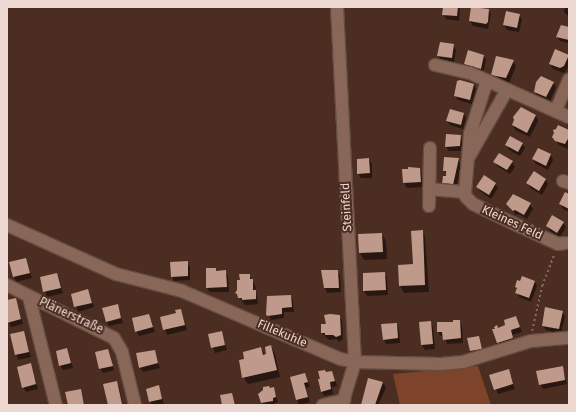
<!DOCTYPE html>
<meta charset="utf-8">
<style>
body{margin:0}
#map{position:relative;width:576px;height:412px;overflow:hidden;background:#4b2d21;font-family:"Fira Sans",sans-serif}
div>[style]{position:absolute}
.green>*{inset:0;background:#7d432b}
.shadow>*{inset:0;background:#0007}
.building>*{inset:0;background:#bf9a8b}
.path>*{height:1.5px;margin-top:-0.75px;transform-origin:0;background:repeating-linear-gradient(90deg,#876d63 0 2px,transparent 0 5px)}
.roads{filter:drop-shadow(1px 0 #654c41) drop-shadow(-1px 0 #654c41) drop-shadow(0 1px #654c41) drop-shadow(0 -1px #654c41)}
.minor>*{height:12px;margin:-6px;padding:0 6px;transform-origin:6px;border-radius:6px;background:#886658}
span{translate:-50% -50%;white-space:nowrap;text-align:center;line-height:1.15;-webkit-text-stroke:4px #4b2d21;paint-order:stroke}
.street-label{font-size:12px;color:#ecd8d1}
.frame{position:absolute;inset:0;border:8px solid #ecd8d1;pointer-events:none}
</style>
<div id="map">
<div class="green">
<i style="clip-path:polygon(478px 366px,491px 405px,400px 405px,393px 374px)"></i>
</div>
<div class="shadow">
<i style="clip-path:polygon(444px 7px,460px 7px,459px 21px,446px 19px,443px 14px)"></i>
<i style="clip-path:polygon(472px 7px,488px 10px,491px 14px,488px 29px,473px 26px,470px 21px)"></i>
<i style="clip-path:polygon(565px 7px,569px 7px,569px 17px,564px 12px)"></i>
<i style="clip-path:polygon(519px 15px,522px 19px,519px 32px,507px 30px,504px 25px)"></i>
<i style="clip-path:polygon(569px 28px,569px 43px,560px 41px,557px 37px)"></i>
<i style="clip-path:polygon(453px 45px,456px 50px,454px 62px,441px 60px,438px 56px)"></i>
<i style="clip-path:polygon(568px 55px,569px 65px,566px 71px,563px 73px,553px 69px,550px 64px)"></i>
<i style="clip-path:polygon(484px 56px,486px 60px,483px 73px,467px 69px,465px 64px)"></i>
<i style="clip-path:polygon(513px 61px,516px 66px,509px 83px,495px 79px,492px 74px)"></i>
<i style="clip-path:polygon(553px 83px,556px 87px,550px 101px,537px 96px,535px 92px)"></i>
<i style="clip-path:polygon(474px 85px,476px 89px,472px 104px,458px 100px,455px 95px)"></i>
<i style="clip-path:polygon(521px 109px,536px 116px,538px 121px,530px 137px,515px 130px,513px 125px)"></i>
<i style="clip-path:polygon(464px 114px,466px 118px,463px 129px,450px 125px,447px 121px)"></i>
<i style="clip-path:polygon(569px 132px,569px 147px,568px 149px,559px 145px,553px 137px)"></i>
<i style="clip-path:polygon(460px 136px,463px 140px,462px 151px,449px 151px,446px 147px)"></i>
<i style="clip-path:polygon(522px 143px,525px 148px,520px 156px,509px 150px,506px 145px)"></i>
<i style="clip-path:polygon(539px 149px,551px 155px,553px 160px,548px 170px,536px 164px,533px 159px)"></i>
<i style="clip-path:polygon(369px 159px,372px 164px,372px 178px,361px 178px,358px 173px)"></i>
<i style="clip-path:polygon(458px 159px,461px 164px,456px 189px,446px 188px,443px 183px,447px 175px,444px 171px)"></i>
<i style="clip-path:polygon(495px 162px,512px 162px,515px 167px,510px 174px,497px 166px)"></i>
<i style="clip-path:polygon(419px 169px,422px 174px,423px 187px,407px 188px,404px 183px)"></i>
<i style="clip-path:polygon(546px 180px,548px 184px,542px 195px,530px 188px,528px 183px)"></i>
<i style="clip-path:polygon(495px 184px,498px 188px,491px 199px,480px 191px,477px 187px)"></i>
<i style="clip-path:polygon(569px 195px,569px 212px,563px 209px,560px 204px)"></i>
<i style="clip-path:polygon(508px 204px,530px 204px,533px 209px,527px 219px,518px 214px,516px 215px)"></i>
<i style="clip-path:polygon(563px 223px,566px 227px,560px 237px,550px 231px,547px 226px)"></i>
<i style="clip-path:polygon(422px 231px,425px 236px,429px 292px,404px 293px,400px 286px,399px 266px,414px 265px)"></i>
<i style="clip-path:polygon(382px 234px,386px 241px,387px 259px,364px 260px,360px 253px,359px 235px)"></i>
<i style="clip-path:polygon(26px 260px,32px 278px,16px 282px,10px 263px)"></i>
<i style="clip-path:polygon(187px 262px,190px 267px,190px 280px,174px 281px,172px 276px)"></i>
<i style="clip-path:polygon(215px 269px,217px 272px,225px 271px,228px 276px,229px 292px,210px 292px,207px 288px)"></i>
<i style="clip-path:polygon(322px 271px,337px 271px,340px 275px,341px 292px,327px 293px,325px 288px)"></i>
<i style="clip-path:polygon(384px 273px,387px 278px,388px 295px,367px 296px,364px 291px,364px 274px)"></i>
<i style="clip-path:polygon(57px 274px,63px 293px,47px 297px,41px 278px)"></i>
<i style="clip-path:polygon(249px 275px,255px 285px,258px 304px,245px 305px,239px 297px,241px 281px)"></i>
<i style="clip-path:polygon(535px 282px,537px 286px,531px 302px,519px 297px,516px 287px)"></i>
<i style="clip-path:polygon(88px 290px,94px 307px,78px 312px,72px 294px)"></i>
<i style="clip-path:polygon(291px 296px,293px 301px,294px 312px,284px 312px,284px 318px,271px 320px,267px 312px)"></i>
<i style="clip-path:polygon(16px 299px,23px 324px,11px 327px,7px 318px,7px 301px)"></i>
<i style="clip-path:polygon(117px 305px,123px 323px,109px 326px,107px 322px)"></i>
<i style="clip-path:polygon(181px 310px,187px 330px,167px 335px,161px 317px,177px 313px)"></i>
<i style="clip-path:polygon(562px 312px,565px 316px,561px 334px,546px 330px,543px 326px)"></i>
<i style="clip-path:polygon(149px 315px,155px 332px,139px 336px,136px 331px)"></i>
<i style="clip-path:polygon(339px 316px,342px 320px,343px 339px,339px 342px,337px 339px,329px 340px,322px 333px,327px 325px)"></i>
<i style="clip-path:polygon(516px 317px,522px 332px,512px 335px,515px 342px,501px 347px,494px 330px,497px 327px,498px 329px,507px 326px)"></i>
<i style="clip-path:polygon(459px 321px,462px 326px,463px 343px,447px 344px,444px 336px,441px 336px,438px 332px)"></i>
<i style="clip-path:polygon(430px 322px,433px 327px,435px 349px,425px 350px,422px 345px)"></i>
<i style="clip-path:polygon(397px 324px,399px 329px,400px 343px,386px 344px,384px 340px)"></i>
<i style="clip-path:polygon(23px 332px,31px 357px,18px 360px,11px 335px)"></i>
<i style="clip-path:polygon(221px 332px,227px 350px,215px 353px,209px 335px)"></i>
<i style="clip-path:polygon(478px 337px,484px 353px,473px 355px,471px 350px)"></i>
<i style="clip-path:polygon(271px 346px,275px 354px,280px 377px,248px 384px,243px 377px,261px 349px,265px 355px,268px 355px)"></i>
<i style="clip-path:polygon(67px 349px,73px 368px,63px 370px,60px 365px)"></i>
<i style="clip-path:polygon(107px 350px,114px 370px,103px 373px,100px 368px)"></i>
<i style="clip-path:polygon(154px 351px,160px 368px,143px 372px,140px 368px)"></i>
<i style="clip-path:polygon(31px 364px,38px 389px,26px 392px,23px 387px)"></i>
<i style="clip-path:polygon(562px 367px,567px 384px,543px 389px,540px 384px)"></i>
<i style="clip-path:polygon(508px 370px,515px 389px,498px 394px,491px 376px)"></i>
<i style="clip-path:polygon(332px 372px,337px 386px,332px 387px,333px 394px,324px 396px,321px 391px,321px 379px,326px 373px)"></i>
<i style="clip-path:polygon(305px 374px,310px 387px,306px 388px,310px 402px,299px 405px,291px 378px)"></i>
<i style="clip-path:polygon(369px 379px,383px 383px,386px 388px,378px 405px,362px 405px)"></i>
<i style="clip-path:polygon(116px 382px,119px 387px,123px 405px,109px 405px,104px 384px)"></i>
<i style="clip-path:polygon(158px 387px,164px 404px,152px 405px,150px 402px)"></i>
<i style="clip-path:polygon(273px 388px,278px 402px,275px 403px,275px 405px,263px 405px,259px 394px)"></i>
<i style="clip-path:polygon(80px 390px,85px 405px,69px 405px)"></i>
<i style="clip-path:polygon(232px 394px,236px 405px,223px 405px)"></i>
</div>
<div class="building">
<i style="clip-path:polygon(443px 7px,458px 7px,457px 16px,442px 15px)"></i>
<i style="clip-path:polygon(471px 7px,489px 9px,488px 22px,486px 24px,469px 21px)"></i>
<i style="clip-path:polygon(506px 11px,520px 14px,517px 28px,503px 25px)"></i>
<i style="clip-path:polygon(561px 25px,569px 27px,569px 40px,556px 37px)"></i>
<i style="clip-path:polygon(440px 42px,454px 44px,452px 58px,437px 56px)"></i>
<i style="clip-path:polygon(555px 49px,569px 55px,564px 66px,560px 68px,549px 64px)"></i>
<i style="clip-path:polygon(468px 50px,484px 55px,481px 69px,464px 64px)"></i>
<i style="clip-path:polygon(496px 56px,514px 60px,506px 78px,491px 75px)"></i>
<i style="clip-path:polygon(541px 76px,554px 82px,546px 97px,534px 92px,536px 82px)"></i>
<i style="clip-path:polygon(460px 80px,474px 84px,470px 100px,454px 96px,457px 81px)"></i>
<i style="clip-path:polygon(521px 107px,536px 115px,527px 133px,512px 125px,514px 120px,513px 117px)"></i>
<i style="clip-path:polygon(450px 109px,464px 113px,461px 125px,446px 121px)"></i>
<i style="clip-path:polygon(558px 125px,569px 130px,569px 137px,565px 144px,555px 141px,552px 137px,554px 133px,553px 130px,556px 129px)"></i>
<i style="clip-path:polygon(446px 134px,461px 135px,460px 146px,445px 147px)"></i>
<i style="clip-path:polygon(510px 136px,523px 143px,518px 152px,505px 145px)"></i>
<i style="clip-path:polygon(538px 148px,551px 154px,546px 166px,532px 159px)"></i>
<i style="clip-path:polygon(499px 153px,513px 161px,507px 170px,493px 162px)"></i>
<i style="clip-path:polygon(444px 157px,459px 158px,453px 185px,442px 184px,443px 176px,446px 176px,446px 171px,443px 171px)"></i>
<i style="clip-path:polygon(369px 158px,370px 173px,357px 174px,357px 159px)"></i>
<i style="clip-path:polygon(408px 167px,420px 168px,421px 182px,403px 183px,402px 169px,408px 169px)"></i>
<i style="clip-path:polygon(534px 171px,546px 179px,539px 191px,526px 183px)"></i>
<i style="clip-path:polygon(484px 175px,496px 183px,489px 195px,476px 187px)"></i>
<i style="clip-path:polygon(565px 192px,569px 194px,569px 209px,559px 204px)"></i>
<i style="clip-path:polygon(513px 194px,531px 203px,524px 215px,515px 210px,513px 211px,506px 204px)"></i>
<i style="clip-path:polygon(552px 215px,564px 222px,557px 233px,546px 226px)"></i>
<i style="clip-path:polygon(423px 230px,425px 285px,399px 286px,398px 265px,413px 264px,411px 231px)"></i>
<i style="clip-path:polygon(382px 233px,383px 252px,359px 253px,358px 234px)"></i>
<i style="clip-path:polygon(26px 258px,30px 273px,13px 277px,9px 262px)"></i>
<i style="clip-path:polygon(188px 261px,188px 276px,171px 277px,170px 262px)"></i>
<i style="clip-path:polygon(206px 268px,216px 268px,216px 271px,226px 270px,227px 287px,206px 288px)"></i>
<i style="clip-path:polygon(321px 270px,338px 270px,339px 288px,324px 288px)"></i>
<i style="clip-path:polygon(385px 272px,386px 290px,363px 291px,363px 273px)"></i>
<i style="clip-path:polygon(57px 273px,61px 288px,43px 292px,40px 277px)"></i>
<i style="clip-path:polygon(239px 274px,250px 274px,250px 279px,253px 279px,253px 290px,256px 290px,256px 299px,242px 300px,242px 298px,238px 298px,237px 294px,235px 293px,237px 290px,237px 280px,240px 280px)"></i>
<i style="clip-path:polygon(522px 276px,535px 281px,529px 298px,515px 293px,517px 288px,515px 287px,517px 280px,520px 281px)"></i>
<i style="clip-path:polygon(88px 289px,92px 303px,74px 307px,71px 294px)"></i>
<i style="clip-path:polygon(291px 295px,292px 307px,282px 308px,282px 314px,268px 316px,266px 315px,267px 296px)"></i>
<i style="clip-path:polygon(16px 298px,21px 319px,7px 323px,7px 300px)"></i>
<i style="clip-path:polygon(118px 304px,121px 318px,106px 322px,102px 308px)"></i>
<i style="clip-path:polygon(545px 307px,563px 311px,559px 329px,542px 326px)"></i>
<i style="clip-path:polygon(181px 309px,185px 325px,163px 330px,160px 317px,176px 313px,175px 310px)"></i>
<i style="clip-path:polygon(149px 314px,153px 327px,135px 332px,132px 318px)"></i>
<i style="clip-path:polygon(330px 314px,340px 315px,341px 335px,336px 337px,333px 335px,325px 335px,325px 333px,321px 333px,321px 324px,326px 324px,324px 315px)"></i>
<i style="clip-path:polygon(516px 316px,520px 327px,511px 330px,513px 338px,497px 343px,492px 329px,495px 329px,494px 327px,497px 325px,498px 328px,505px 325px,504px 320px)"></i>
<i style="clip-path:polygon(453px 320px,460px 320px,461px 338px,443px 340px,442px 332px,437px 332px,437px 322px,453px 322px)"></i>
<i style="clip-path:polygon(431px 321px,433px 344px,421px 345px,419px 322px)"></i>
<i style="clip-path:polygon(397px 323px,398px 338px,383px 340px,381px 324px)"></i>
<i style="clip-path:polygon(24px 331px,29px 352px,15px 355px,10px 334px)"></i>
<i style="clip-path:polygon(222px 331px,225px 345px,211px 348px,208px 334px)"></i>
<i style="clip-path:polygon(479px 336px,482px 349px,470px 351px,467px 338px)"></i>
<i style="clip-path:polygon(271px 345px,277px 370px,242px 378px,239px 360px,244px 359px,243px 352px,261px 347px,263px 355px,266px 354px,265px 347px)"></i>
<i style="clip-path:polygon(67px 348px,71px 363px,59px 366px,56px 351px)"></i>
<i style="clip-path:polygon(108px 349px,113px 366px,99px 369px,95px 352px)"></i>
<i style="clip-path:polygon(155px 350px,158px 363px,139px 368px,136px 353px)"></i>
<i style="clip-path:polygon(31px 363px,36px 384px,22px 388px,17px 367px)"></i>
<i style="clip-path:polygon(563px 366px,565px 380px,539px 385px,536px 371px)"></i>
<i style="clip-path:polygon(509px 369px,513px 384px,494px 390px,489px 375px)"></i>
<i style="clip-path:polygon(325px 370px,326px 372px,332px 371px,335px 381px,330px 382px,331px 389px,321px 392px,318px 379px,320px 379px,318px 371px)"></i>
<i style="clip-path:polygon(305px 373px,308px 382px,304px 383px,308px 397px,296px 400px,290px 377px)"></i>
<i style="clip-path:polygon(368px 378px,383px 382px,375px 405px,361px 405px)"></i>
<i style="clip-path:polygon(117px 381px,122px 404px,108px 405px,103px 384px)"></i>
<i style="clip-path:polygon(159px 385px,162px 399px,149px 402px,146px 389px)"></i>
<i style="clip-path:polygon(269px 386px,270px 388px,274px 387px,276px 397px,273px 398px,273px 401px,261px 403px,258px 394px,263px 390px,263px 387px)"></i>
<i style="clip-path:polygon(81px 389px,84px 405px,68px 405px,65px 392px)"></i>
<i style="clip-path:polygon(232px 393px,235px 405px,222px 405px,220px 395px)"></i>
</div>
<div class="path">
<i style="left:532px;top:331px;width:46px;rotate:-77.5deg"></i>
<i style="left:542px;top:286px;width:34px;rotate:-69deg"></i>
</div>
<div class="roads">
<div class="minor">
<i style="left:337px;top:7px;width:355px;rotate:87.1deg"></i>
<i style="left:355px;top:362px;width:45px;rotate:106.8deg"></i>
<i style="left:435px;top:65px;width:36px;rotate:13deg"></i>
<i style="left:470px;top:73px;width:108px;rotate:24deg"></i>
<i style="left:487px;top:81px;width:56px;rotate:107.8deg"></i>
<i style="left:470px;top:134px;width:58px;rotate:94.9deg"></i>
<i style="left:465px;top:192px;width:5px;rotate:79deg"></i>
<i style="left:466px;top:197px;width:10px;rotate:45deg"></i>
<i style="left:473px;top:204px;width:51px;rotate:25.6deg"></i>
<i style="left:519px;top:226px;width:43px;rotate:24.8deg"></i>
<i style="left:558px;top:244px;width:8px;rotate:-7deg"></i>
<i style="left:556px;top:110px;width:33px;rotate:-67deg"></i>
<i style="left:470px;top:155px;width:75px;rotate:-60.4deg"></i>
<i style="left:563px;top:181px;width:6px;rotate:18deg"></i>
<i style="left:429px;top:189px;width:36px;rotate:5deg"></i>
<i style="left:429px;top:206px;width:58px;rotate:-89deg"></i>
<i style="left:7px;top:225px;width:120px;rotate:24.2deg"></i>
<i style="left:116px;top:274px;width:68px;rotate:14.4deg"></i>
<i style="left:182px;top:291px;width:173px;rotate:23.2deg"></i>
<i style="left:341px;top:359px;width:14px;rotate:12deg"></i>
<i style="left:355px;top:362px;width:86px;rotate:1.3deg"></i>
<i style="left:441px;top:364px;width:22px;rotate:-5deg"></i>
<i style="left:463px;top:362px;width:71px;rotate:-17.2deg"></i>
<i style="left:531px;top:341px;width:38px;rotate:-5deg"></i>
<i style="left:7px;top:285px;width:119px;rotate:26.4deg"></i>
<i style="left:114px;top:338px;width:16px;rotate:60deg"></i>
<i style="left:122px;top:352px;width:55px;rotate:76.2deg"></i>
<i style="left:29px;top:297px;width:111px;rotate:76deg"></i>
<i style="left:323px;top:405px;width:22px;rotate:-13deg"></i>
</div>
</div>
<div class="street-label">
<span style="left:347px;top:207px;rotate:-93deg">Steinfeld</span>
<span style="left:512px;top:223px;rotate:25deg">Kleines Feld</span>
<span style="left:71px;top:316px;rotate:25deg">Plänerstraße</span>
<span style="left:282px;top:334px;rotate:23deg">Fillekuhle</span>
</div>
<div class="frame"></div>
</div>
